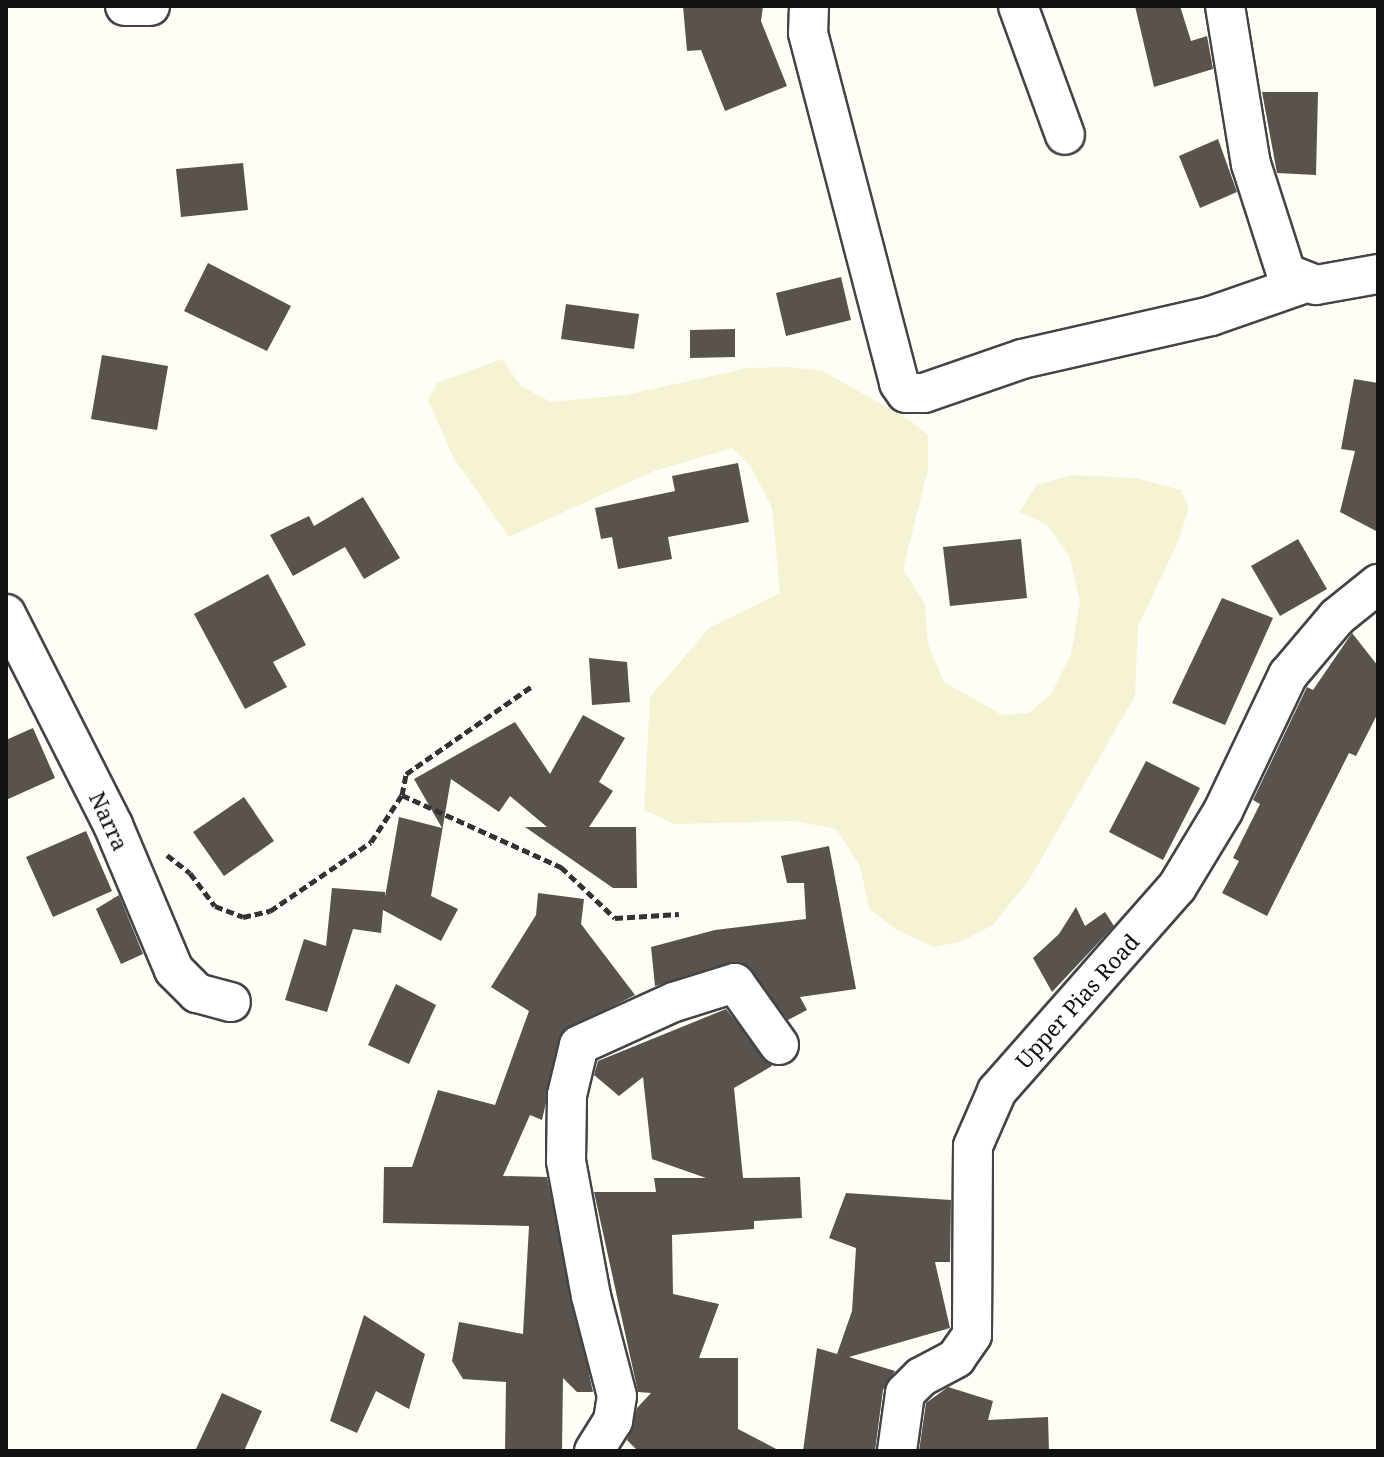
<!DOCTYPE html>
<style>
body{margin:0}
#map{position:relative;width:1384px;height:1457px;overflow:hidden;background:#fffdf5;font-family:"Noto Serif",serif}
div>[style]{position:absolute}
.farmland>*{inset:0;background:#f6f3d4}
.building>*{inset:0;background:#5a524d}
.path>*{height:5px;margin-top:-2.5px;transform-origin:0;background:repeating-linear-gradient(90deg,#333 0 8px,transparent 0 12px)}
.roads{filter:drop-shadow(2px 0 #444) drop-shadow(-2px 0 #444) drop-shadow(0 2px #444) drop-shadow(0 -2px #444)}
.minor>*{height:38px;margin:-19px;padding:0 19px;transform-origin:19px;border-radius:19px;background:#fff}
span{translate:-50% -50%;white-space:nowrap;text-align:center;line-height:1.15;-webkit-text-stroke:8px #fff;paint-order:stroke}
.street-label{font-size:22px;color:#111}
.frame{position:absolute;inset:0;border:8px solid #111;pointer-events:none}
</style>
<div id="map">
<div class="farmland">
<i style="clip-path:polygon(502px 359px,521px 386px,551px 402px,625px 395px,748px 368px,789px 367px,823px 371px,911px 421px,928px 435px,928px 469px,903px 569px,925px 604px,928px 644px,944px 682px,1002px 715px,1029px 713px,1051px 694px,1071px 654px,1080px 601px,1069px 556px,1046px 524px,1019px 512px,1037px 485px,1071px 475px,1135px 478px,1181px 490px,1189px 508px,1178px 542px,1138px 626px,1135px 696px,1031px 877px,993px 925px,960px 942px,934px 947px,895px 929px,869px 908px,860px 866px,836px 829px,794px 821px,674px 824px,644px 810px,650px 697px,709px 628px,780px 593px,772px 508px,751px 467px,732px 448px,654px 471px,509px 537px,453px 457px,428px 400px,437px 383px)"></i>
</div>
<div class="building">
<i style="clip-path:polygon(683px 6px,763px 6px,761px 21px,787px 86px,725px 111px,701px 50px,687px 51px)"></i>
<i style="clip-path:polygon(1135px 6px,1180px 6px,1191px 41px,1207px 36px,1213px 69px,1154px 87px)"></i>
<i style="clip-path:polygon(1262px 92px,1318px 92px,1316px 175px,1277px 173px)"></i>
<i style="clip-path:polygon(1218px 139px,1237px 192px,1200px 208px,1179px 156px)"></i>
<i style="clip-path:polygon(243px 163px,248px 210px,181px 217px,176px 169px)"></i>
<i style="clip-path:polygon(208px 263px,291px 306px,267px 351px,184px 311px)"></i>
<i style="clip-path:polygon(841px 277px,851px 320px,786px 336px,776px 293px)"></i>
<i style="clip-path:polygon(566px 304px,639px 314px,634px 349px,561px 339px)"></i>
<i style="clip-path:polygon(735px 329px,735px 357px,690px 358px,690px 330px)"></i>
<i style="clip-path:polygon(102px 355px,168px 366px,157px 430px,91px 419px)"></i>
<i style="clip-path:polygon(1354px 379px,1378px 383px,1378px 532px,1340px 512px,1355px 451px,1341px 449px)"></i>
<i style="clip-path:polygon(738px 463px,749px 522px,668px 537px,672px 559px,618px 569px,612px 537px,601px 539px,595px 508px,675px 491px,672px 476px)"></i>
<i style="clip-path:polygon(363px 497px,400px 558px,364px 579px,345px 547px,293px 576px,270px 535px,309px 516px,314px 526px)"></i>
<i style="clip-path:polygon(1021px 539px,1027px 598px,950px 606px,943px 547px)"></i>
<i style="clip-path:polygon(1298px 539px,1327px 589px,1280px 616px,1251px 566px)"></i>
<i style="clip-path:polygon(268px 574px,306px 645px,273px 662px,287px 687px,245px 709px,194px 614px)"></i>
<i style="clip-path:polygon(1222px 598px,1273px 618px,1225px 725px,1172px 703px)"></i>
<i style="clip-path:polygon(1352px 633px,1378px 666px,1378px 713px,1356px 756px,1349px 753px,1267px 916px,1222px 893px,1239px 861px,1233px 858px,1260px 804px,1253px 800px,1307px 687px,1313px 690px)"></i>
<i style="clip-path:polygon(589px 658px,627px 662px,630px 702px,592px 705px)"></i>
<i style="clip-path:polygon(583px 715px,625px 738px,599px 782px,613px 791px,589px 827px,636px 827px,637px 888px,613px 888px,525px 827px,547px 827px,510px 796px,499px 812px,451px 779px,431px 896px,458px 909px,441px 941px,383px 910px,381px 933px,353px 929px,327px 1012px,285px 1000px,304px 939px,326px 946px,332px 888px,385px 892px,385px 897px,399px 817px,442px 828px,414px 779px,515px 722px,550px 774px)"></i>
<i style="clip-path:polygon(33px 728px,55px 778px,6px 800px,6px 740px)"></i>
<i style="clip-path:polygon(1146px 761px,1200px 788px,1163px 860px,1109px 832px)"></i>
<i style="clip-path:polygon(244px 797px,274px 841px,224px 876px,193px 832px)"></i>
<i style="clip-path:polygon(86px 831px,112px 891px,53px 917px,26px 857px)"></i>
<i style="clip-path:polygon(829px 846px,856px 989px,800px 997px,807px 1010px,788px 1020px,741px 962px,655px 986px,651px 947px,715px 930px,806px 919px,804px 883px,787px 883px,781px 856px)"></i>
<i style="clip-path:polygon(538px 893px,584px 899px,581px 924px,635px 995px,562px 1032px,542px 1120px,530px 1115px,503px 1176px,547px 1177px,593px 1392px,577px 1392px,563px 1378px,562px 1451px,505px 1451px,506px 1382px,463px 1379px,452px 1361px,459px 1322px,523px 1334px,529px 1226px,383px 1223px,384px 1167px,412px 1167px,438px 1090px,495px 1105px,529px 1011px,491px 987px,536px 915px)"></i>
<i style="clip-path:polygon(119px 895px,143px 954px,121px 964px,96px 909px)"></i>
<i style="clip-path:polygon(1076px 907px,1085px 926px,1105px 912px,1114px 926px,1052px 992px,1033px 958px,1059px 934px)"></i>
<i style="clip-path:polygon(396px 984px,436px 1005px,409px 1064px,368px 1045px)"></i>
<i style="clip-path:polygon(726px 1009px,772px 1066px,734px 1088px,743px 1178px,800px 1177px,802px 1218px,754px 1221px,754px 1229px,672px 1235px,673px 1294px,719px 1304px,699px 1358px,738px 1358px,738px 1429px,780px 1451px,638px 1451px,627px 1440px,637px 1408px,651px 1393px,638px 1392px,594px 1192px,656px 1192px,654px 1178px,706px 1178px,652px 1159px,643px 1077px,619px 1096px,594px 1075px,598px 1061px)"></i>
<i style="clip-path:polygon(846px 1193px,951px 1200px,950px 1262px,935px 1262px,950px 1328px,849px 1357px,895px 1371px,883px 1390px,875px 1451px,803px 1451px,817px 1348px,837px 1354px,852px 1311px,856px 1248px,829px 1238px)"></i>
<i style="clip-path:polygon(364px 1315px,425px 1354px,409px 1409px,376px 1391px,357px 1433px,330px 1421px)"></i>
<i style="clip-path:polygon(948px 1387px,993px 1401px,988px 1420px,1048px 1417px,1049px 1451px,919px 1451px,926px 1403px)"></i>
<i style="clip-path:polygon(222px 1393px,262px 1411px,244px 1451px,195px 1451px)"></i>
</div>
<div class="path">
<i style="left:402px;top:795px;width:175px;rotate:24.4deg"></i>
<i style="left:561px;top:867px;width:74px;rotate:43.4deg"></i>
<i style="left:615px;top:918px;width:64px;rotate:-3.6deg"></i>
<i style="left:167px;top:855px;width:29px;rotate:38deg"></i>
<i style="left:190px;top:873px;width:41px;rotate:52.9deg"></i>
<i style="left:215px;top:906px;width:30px;rotate:21deg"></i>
<i style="left:243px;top:917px;width:28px;rotate:-13deg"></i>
<i style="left:270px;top:911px;width:122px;rotate:-34.3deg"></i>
<i style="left:371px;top:842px;width:56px;rotate:-56.6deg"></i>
<i style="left:402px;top:795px;width:21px;rotate:-79deg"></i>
<i style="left:406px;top:774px;width:154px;rotate:-34.9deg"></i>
</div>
<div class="roads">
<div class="minor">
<i style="left:125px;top:6px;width:25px"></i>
<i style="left:809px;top:6px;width:27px;rotate:92deg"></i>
<i style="left:808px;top:33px;width:362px;rotate:75.4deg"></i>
<i style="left:899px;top:383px;width:12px;rotate:55deg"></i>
<i style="left:906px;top:393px;width:18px"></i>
<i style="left:924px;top:393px;width:104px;rotate:-19.1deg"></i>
<i style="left:1022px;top:359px;width:194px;rotate:-12.8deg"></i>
<i style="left:1211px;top:316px;width:97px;rotate:-19.2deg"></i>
<i style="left:1018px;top:6px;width:137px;rotate:70deg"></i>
<i style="left:1225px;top:6px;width:160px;rotate:80.7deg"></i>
<i style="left:1251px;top:164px;width:114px;rotate:72.2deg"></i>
<i style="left:1286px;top:273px;width:32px;rotate:22deg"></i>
<i style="left:1316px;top:285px;width:63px;rotate:-10.1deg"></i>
<i style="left:6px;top:614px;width:237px;rotate:63.1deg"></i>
<i style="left:113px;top:825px;width:157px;rotate:67.2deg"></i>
<i style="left:174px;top:970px;width:33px;rotate:45deg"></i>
<i style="left:197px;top:993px;width:35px;rotate:15deg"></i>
<i style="left:594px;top:1451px;width:36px;rotate:-58deg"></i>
<i style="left:613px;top:1421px;width:25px;rotate:-81deg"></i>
<i style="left:617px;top:1396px;width:103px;rotate:-104.6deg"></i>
<i style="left:591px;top:1296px;width:137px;rotate:-100.5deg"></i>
<i style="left:566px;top:1161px;width:66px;rotate:-89.1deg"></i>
<i style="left:567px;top:1095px;width:51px;rotate:-76.5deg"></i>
<i style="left:579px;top:1045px;width:104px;rotate:-24.4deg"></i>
<i style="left:674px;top:1002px;width:64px;rotate:-17.3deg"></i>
<i style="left:735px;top:983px;width:76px;rotate:54.6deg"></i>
<i style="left:897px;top:1451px;width:59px;rotate:-82.1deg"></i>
<i style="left:905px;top:1393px;width:23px;rotate:-45deg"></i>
<i style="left:921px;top:1377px;width:40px;rotate:-28deg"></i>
<i style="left:956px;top:1358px;width:28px;rotate:-55deg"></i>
<i style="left:972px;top:1335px;width:189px;rotate:-89.7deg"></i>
<i style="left:973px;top:1146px;width:60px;rotate:-66.4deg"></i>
<i style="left:997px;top:1091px;width:272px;rotate:-48.6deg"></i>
<i style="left:1177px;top:887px;width:89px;rotate:-58.8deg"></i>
<i style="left:1223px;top:811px;width:151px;rotate:-64.5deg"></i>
<i style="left:1288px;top:675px;width:76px;rotate:-49.8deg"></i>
<i style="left:1337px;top:617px;width:53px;rotate:-38.8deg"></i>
</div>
</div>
<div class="street-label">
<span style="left:109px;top:821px;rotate:65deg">Narra</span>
<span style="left:1077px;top:1001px;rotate:-48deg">Upper Pias Road</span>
</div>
<div class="frame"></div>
</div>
